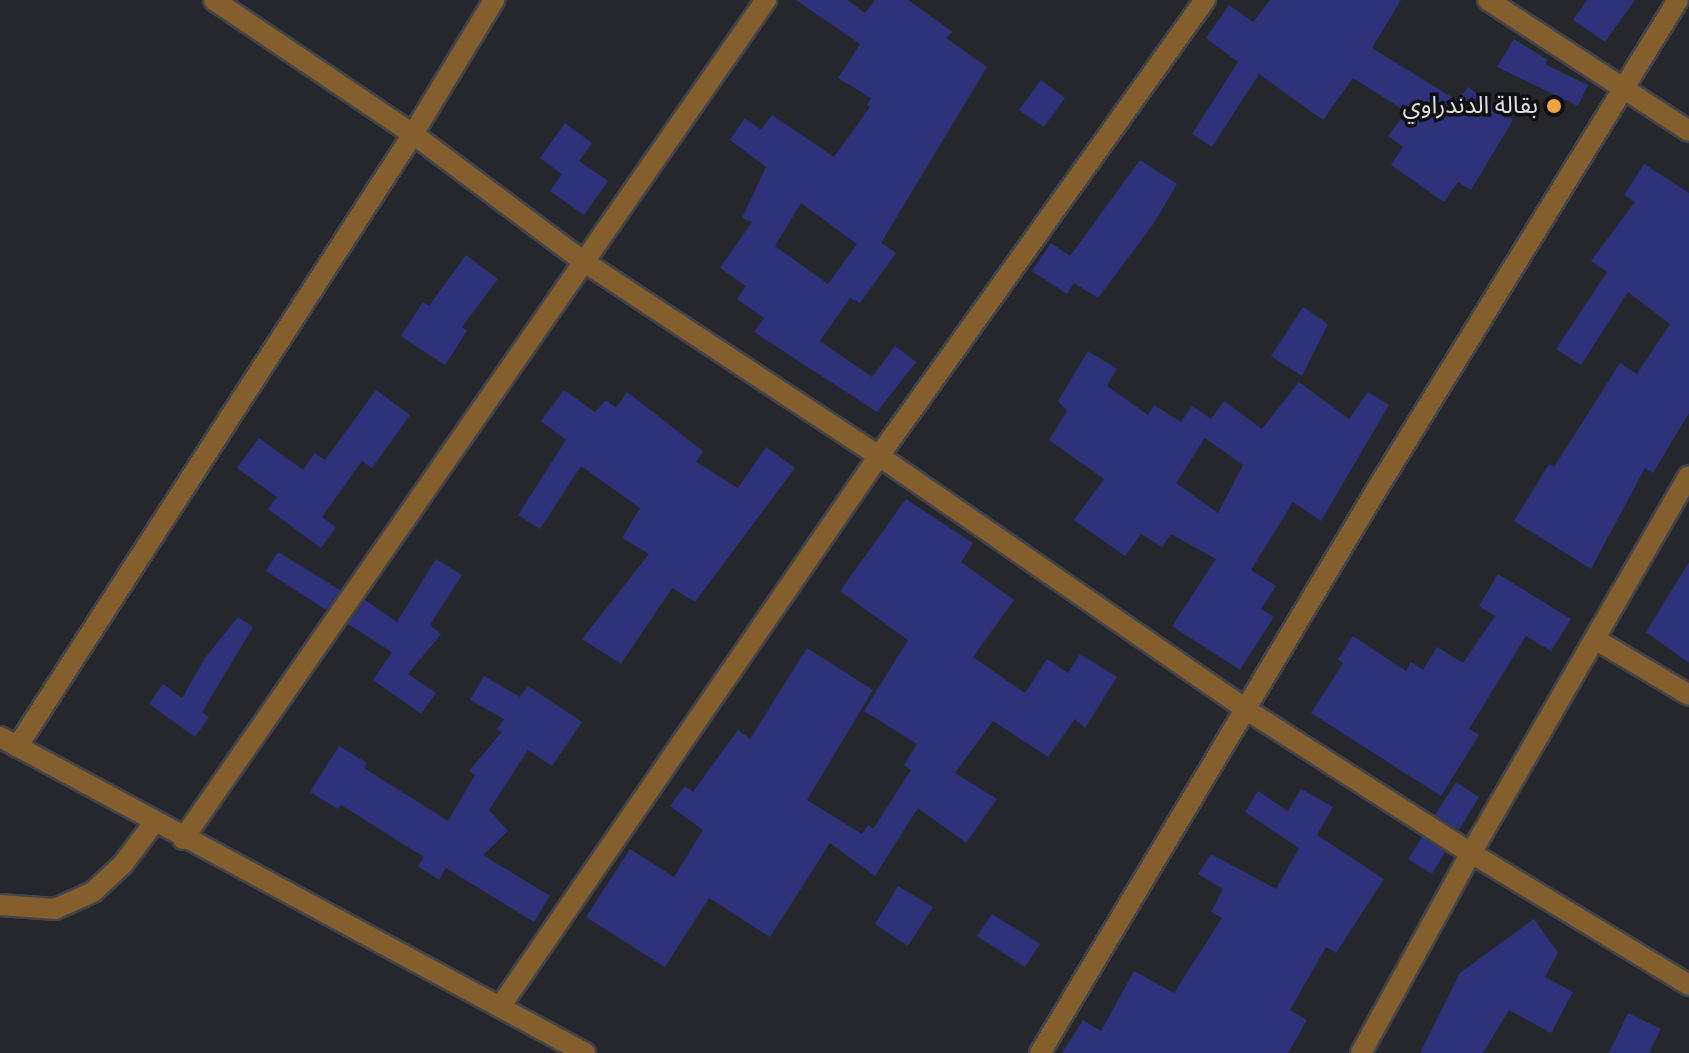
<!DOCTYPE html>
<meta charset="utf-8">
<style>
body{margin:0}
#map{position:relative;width:1689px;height:1053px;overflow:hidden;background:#26272d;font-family:"Roboto Condensed","Noto Sans Arabic",sans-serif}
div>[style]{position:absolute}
.building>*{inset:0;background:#2d327b}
.roads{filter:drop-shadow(2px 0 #43444a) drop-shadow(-2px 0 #43444a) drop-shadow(0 2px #43444a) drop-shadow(0 -2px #43444a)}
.minor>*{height:20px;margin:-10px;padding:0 10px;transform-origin:10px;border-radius:10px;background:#845e2d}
.dots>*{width:22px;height:22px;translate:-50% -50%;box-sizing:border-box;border:4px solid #101013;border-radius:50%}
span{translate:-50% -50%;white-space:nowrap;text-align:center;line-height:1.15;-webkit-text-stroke:7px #101013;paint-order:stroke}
.poi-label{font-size:24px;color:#dedee2}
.right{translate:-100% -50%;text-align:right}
</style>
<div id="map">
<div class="building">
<i style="clip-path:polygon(evenodd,796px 0,847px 0,865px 13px,875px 0,908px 0,953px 32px,946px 38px,987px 67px,881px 243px,896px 253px,860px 303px,850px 298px,820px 341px,872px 377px,895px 346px,916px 362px,877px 412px,754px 332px,764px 318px,737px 299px,746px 286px,720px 268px,752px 222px,742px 218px,766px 167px,730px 140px,745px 118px,761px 130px,772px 115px,834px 157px,870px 107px,867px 105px,871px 98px,838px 78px,860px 44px,796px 0,801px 203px,857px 244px,828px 284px,775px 246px,801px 203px)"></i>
<i style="clip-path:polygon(1270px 0,1401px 0,1372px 48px,1458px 101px,1468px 87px,1513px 120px,1471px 190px,1458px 182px,1444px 202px,1391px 165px,1403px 147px,1388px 136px,1407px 112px,1353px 78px,1323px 120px,1259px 74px,1212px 147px,1192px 134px,1238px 62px,1206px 38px,1229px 5px,1253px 22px)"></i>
<i style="clip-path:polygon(1587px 0,1635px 0,1605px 42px,1573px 20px)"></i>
<i style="clip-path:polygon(1514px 39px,1548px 60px,1545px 64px,1588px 85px,1578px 106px,1497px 67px)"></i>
<i style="clip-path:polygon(1041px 80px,1065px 98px,1044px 127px,1019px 110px)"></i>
<i style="clip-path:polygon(565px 123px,592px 143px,579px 161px,608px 181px,584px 215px,550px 191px,562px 174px,540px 158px)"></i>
<i style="clip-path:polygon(1140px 160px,1177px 184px,1154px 223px,1098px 298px,1074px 283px,1067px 294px,1032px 271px,1051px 243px,1070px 256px)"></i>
<i style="clip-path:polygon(1644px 164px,1689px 193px,1689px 413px,1653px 473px,1645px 468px,1591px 569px,1514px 521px,1549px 464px,1554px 467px,1620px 363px,1637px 374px,1670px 324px,1628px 292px,1581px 365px,1556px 349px,1607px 272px,1591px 261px,1635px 202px,1624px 195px)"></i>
<i style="clip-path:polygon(466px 255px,498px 279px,462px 327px,467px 331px,445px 365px,401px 336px,423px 302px,429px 306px)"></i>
<i style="clip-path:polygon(1303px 307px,1328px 324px,1302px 376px,1271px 356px)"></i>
<i style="clip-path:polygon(evenodd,1088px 351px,1117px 369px,1107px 386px,1148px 415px,1154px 405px,1181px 422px,1192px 406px,1211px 419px,1224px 401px,1262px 429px,1299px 382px,1349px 419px,1368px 392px,1389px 405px,1321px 521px,1293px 502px,1251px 570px,1276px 586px,1261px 609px,1274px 617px,1240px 670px,1172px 626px,1216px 559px,1171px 534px,1162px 547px,1141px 534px,1125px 556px,1074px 520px,1104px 479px,1049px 440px,1067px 411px,1058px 401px,1088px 351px,1205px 438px,1243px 465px,1218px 513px,1176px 483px,1205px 438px)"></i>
<i style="clip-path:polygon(376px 390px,410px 415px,372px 468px,362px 461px,322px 517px,336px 527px,321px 548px,268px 509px,277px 497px,237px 468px,259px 438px,303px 470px,315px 453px,325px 460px)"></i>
<i style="clip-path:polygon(564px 390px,595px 412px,606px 400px,616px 408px,627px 392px,703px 451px,696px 462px,738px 488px,766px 447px,795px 468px,695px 602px,672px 588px,621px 664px,582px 639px,649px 554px,622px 538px,640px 508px,581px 466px,540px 529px,518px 515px,566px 440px,541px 421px)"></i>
<i style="clip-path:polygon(906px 499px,973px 543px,961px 562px,1014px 600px,973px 657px,1025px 693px,1047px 659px,1068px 673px,1080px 654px,1117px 677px,1085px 728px,1075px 719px,1048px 757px,993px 721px,955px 773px,997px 799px,966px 843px,918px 808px,875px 876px,830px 843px,770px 937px,709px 898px,665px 967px,586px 917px,630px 849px,674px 877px,703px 830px,670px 806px,685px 786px,693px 792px,738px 730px,750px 739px,807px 648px,873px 690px,807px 800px,862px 834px,868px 825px,873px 829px,911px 770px,904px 765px,917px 744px,864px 711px,908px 640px,840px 591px)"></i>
<i style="clip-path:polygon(278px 552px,340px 590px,326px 610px,266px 571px)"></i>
<i style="clip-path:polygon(436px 559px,462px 575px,430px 625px,441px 634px,408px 674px,436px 693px,421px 714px,373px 680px,392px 652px,348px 624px,365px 600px,397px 622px)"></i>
<i style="clip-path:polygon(1689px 562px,1689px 663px,1646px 632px)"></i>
<i style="clip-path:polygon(1498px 574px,1571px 619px,1551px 651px,1526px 636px,1469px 729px,1479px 735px,1441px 796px,1311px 713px,1343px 663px,1338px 659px,1353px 636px,1406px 671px,1411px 662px,1423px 670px,1437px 647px,1463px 663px,1495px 616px,1479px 606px)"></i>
<i style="clip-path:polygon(238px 617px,253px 627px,202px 712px,209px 717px,195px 737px,149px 704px,163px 684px,182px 698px,205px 658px)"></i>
<i style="clip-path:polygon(484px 676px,520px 697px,528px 686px,582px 722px,552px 766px,528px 750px,489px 810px,508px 831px,483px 855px,550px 896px,534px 922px,446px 868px,439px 880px,418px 866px,424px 857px,341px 805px,338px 809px,310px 792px,339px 746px,367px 763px,364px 768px,448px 821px,475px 775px,469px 771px,502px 732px,497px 729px,504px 719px,470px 700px)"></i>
<i style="clip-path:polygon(1456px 782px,1479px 797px,1459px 830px,1435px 815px)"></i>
<i style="clip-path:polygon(1301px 789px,1333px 807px,1317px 835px,1384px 879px,1336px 953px,1326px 947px,1290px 1010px,1307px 1020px,1288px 1053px,1062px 1053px,1083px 1020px,1101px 1031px,1134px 971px,1174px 993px,1222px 918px,1211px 912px,1223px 889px,1198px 874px,1211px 854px,1276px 889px,1299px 848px,1245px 812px,1258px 791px,1288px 811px)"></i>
<i style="clip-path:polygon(1422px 837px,1445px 852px,1432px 874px,1408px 859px)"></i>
<i style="clip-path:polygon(898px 886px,933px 907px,908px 946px,875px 924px)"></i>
<i style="clip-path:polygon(992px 914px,1040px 944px,1025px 967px,977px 936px)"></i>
<i style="clip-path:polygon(1534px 919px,1558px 953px,1545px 977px,1573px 992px,1551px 1033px,1509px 1010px,1483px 1053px,1420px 1053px,1460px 973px)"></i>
<i style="clip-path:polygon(1628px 1013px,1661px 1029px,1649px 1053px,1609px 1053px)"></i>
</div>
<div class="roads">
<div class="minor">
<i style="left:214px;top:0;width:240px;rotate:34deg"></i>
<i style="left:413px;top:134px;width:212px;rotate:36.8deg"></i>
<i style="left:583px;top:261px;width:354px;rotate:33.4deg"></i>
<i style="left:879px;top:456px;width:447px;rotate:34.6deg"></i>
<i style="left:1247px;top:710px;width:266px;rotate:32.6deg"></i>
<i style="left:1471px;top:853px;width:255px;rotate:31.2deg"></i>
<i style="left:1488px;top:0;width:240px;rotate:33.1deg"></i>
<i style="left:1595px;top:639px;width:109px;rotate:30.8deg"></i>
<i style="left:0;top:737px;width:665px;rotate:28.38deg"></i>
<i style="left:17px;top:747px;width:730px;rotate:-57.14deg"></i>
<i style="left:413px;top:134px;width:157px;rotate:-58.8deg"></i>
<i style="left:183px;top:839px;width:1022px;rotate:-55.21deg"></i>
<i style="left:0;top:905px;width:55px;rotate:4.2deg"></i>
<i style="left:55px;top:909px;width:42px;rotate:-24.1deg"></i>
<i style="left:93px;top:892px;width:41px;rotate:-43deg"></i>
<i style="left:123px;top:864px;width:51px;rotate:-52.9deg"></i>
<i style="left:500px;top:1007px;width:669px;rotate:-55.48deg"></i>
<i style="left:879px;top:456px;width:561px;rotate:-54.44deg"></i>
<i style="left:1040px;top:1053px;width:657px;rotate:-59.14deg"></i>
<i style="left:1377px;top:489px;width:574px;rotate:-58.39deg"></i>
<i style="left:1361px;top:1053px;width:228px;rotate:-61.2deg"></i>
<i style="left:1471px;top:853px;width:435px;rotate:-60deg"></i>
</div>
</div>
<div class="dots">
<i style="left:1554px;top:106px;background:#f0a63f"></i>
</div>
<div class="poi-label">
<span class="right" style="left:1538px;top:106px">بقالة الدندراوي</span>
</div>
</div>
